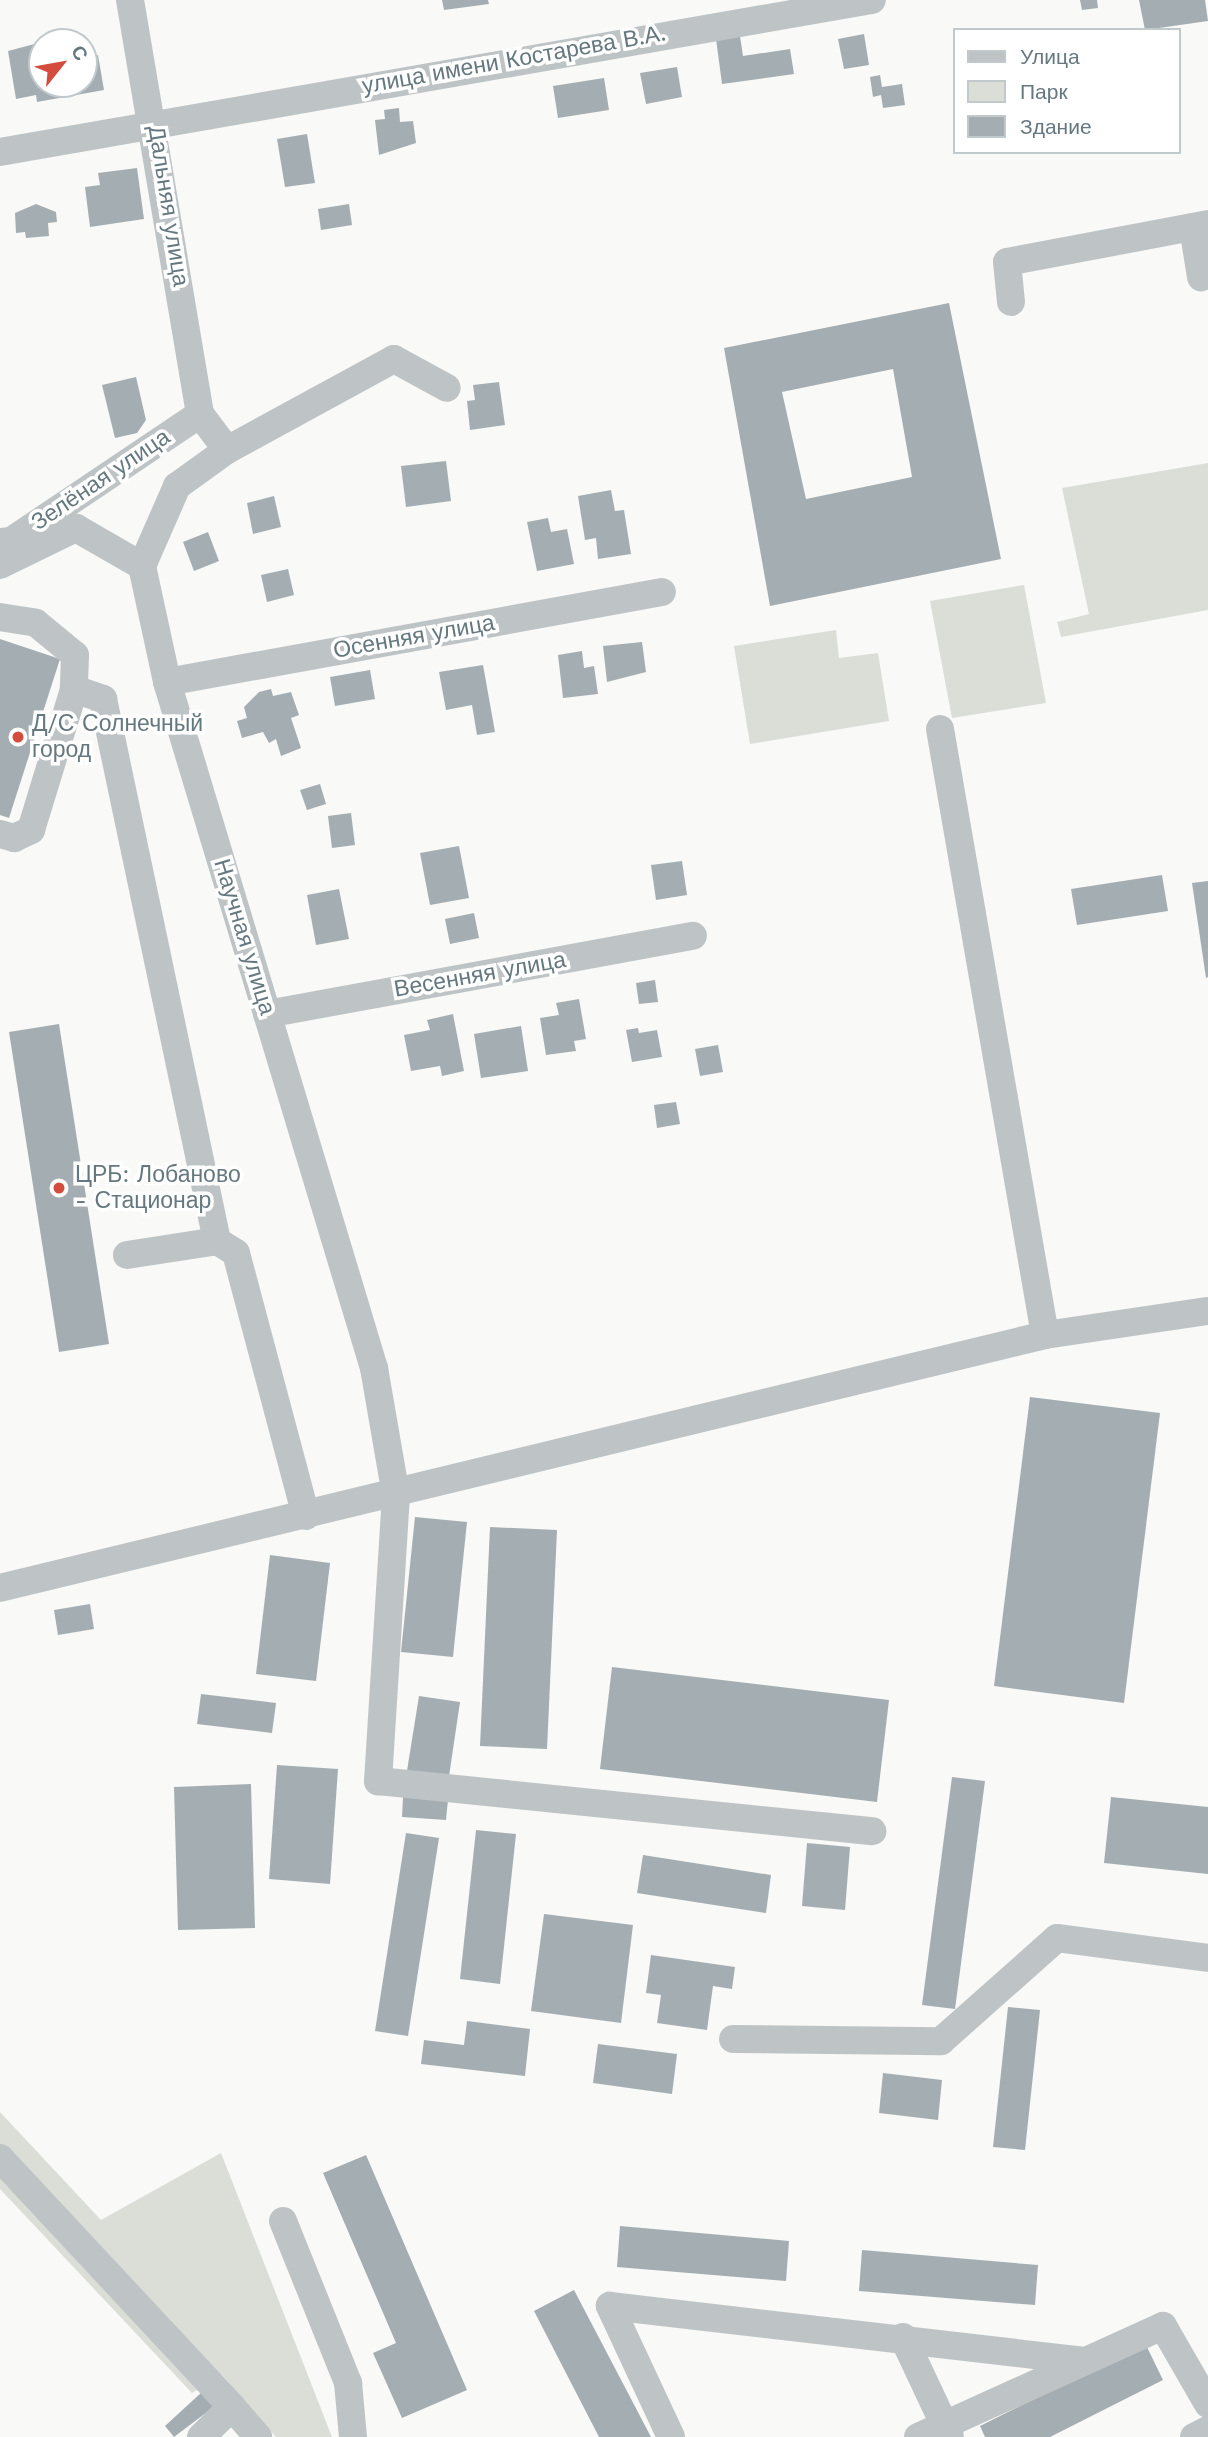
<!DOCTYPE html>
<meta charset="utf-8">
<style>
body{margin:0}
#map{position:relative;width:1208px;height:2437px;overflow:hidden;background:#f9f9f7;font-family:"Work Sans",sans-serif}
div>[style]{position:absolute}
.green>*{inset:0;background:#daded7}
.building>*{inset:0;background:#a4aeb2}
.minor>*{height:28px;margin:-14px;padding:0 14px;transform-origin:14px;border-radius:14px;background:#bec4c6}
.dots>*{width:19px;height:19px;translate:-50% -50%;box-sizing:border-box;border:4px solid #fff;border-radius:50%}
span{translate:-50% -50%;white-space:nowrap;text-align:center;line-height:1.15;-webkit-text-stroke:7px #fff;paint-order:stroke}
.street-label{font-size:23px;color:#66787f}
.poi-label{font-size:23px;color:#66787f}
.left{translate:0 -50%;text-align:left}
.legend{position:absolute;left:953px;top:28px;width:228px;height:126px;box-sizing:border-box;background:#fff;border:2px solid #c2c9cc;margin:0;padding:9px 12px;list-style:none;font-size:21px;color:#66787f}
.legend li{display:flex;align-items:center;gap:14px;height:35px}
.legend b{width:35px;border:2px solid #c2c9cc}
.north{position:absolute;left:28px;top:28px;width:70px;height:70px;box-sizing:border-box;background:#fff;border:2px solid #c2c9cc;border-radius:50%;rotate:59deg;font-size:19px;font-weight:700;line-height:28px;text-align:center;color:#66787f}
.north::after{content:'';display:block;margin:auto;width:24px;height:32px;background:#d34c3d;clip-path:polygon(50% 0,100% 100%,50% 72%,0 100%)}
</style>
<div id="map">
<div class="green">
<i style="clip-path:polygon(1208px 463px,1208px 610px,1061px 637px,1057px 622px,1089px 614px,1062px 488px)"></i>
<i style="clip-path:polygon(1024px 585px,1046px 703px,952px 718px,930px 601px)"></i>
<i style="clip-path:polygon(836px 630px,839px 658px,878px 653px,889px 721px,750px 744px,734px 646px)"></i>
<i style="clip-path:polygon(0 2112px,101px 2220px,221px 2153px,332px 2437px,276px 2437px,222px 2375px,192px 2393px,0 2189px)"></i>
</div>
<div class="building">
<i style="clip-path:polygon(442px 0,488px 0,489px 4px,444px 10px)"></i>
<i style="clip-path:polygon(1080px 0,1097px 0,1098px 8px,1082px 10px)"></i>
<i style="clip-path:polygon(1139px 0,1205px 0,1208px 21px,1145px 30px)"></i>
<i style="clip-path:polygon(864px 34px,869px 65px,844px 69px,838px 39px)"></i>
<i style="clip-path:polygon(740px 36px,743px 56px,790px 49px,794px 74px,722px 84px,716px 39px)"></i>
<i style="clip-path:polygon(42px 42px,42px 84px,84px 84px,84px 58px,98px 55px,104px 90px,37px 102px,36px 95px,16px 99px,8px 51px)"></i>
<i style="clip-path:polygon(677px 67px,682px 97px,646px 104px,640px 73px)"></i>
<i style="clip-path:polygon(880px 75px,882px 87px,902px 84px,905px 105px,883px 108px,881px 95px,873px 97px,870px 77px)"></i>
<i style="clip-path:polygon(604px 78px,609px 110px,558px 118px,553px 86px)"></i>
<i style="clip-path:polygon(399px 108px,400px 122px,413px 121px,416px 143px,379px 155px,375px 120px,385px 119px,384px 110px)"></i>
<i style="clip-path:polygon(307px 134px,315px 183px,285px 187px,277px 139px)"></i>
<i style="clip-path:polygon(137px 168px,144px 219px,90px 227px,85px 187px,100px 185px,98px 173px)"></i>
<i style="clip-path:polygon(36px 204px,56px 212px,57px 222px,48px 223px,49px 236px,26px 238px,25px 232px,16px 233px,15px 213px)"></i>
<i style="clip-path:polygon(349px 204px,352px 225px,321px 230px,318px 209px)"></i>
<i style="clip-path:polygon(evenodd,949px 303px,1001px 559px,770px 606px,724px 348px,949px 303px,893px 369px,912px 477px,806px 499px,782px 392px,893px 369px)"></i>
<i style="clip-path:polygon(136px 377px,146px 420px,137px 433px,115px 438px,102px 385px)"></i>
<i style="clip-path:polygon(499px 382px,505px 425px,470px 430px,467px 401px,475px 400px,473px 385px)"></i>
<i style="clip-path:polygon(446px 461px,451px 501px,406px 507px,401px 466px)"></i>
<i style="clip-path:polygon(611px 490px,615px 511px,624px 510px,631px 554px,598px 559px,596px 538px,585px 540px,578px 496px)"></i>
<i style="clip-path:polygon(274px 496px,281px 527px,253px 534px,247px 503px)"></i>
<i style="clip-path:polygon(548px 518px,551px 532px,567px 529px,574px 564px,537px 571px,527px 522px)"></i>
<i style="clip-path:polygon(208px 532px,219px 561px,194px 571px,183px 542px)"></i>
<i style="clip-path:polygon(288px 569px,294px 595px,267px 602px,261px 575px)"></i>
<i style="clip-path:polygon(0 639px,60px 659px,9px 818px,0 815px)"></i>
<i style="clip-path:polygon(642px 642px,646px 672px,607px 682px,603px 646px)"></i>
<i style="clip-path:polygon(582px 651px,584px 668px,594px 666px,598px 694px,563px 698px,558px 655px)"></i>
<i style="clip-path:polygon(483px 665px,495px 732px,477px 735px,472px 705px,446px 710px,439px 672px)"></i>
<i style="clip-path:polygon(370px 670px,375px 699px,335px 706px,330px 677px)"></i>
<i style="clip-path:polygon(271px 689px,273px 696px,291px 692px,299px 715px,291px 718px,301px 748px,281px 756px,276px 739px,269px 743px,263px 732px,242px 738px,237px 721px,247px 718px,244px 707px,259px 692px)"></i>
<i style="clip-path:polygon(320px 784px,326px 804px,307px 810px,300px 790px)"></i>
<i style="clip-path:polygon(351px 813px,355px 845px,332px 848px,328px 816px)"></i>
<i style="clip-path:polygon(459px 846px,469px 898px,430px 905px,420px 853px)"></i>
<i style="clip-path:polygon(682px 861px,687px 895px,656px 900px,651px 865px)"></i>
<i style="clip-path:polygon(1162px 875px,1168px 911px,1077px 925px,1071px 889px)"></i>
<i style="clip-path:polygon(1208px 881px,1208px 977px,1206px 978px,1192px 883px)"></i>
<i style="clip-path:polygon(339px 889px,349px 939px,316px 945px,307px 895px)"></i>
<i style="clip-path:polygon(474px 913px,479px 938px,450px 944px,445px 919px)"></i>
<i style="clip-path:polygon(655px 980px,658px 1002px,639px 1004px,636px 983px)"></i>
<i style="clip-path:polygon(579px 999px,586px 1039px,574px 1041px,576px 1051px,546px 1055px,540px 1018px,559px 1015px,556px 1003px)"></i>
<i style="clip-path:polygon(453px 1014px,464px 1071px,442px 1076px,440px 1066px,411px 1071px,404px 1035px,430px 1030px,427px 1020px)"></i>
<i style="clip-path:polygon(59px 1024px,109px 1344px,59px 1352px,9px 1032px)"></i>
<i style="clip-path:polygon(521px 1026px,528px 1071px,481px 1078px,474px 1034px)"></i>
<i style="clip-path:polygon(638px 1028px,639px 1033px,657px 1030px,662px 1057px,632px 1062px,626px 1030px)"></i>
<i style="clip-path:polygon(718px 1045px,723px 1072px,700px 1076px,695px 1049px)"></i>
<i style="clip-path:polygon(676px 1102px,680px 1124px,657px 1128px,654px 1105px)"></i>
<i style="clip-path:polygon(1030px 1397px,1160px 1413px,1124px 1703px,994px 1686px)"></i>
<i style="clip-path:polygon(415px 1517px,467px 1522px,453px 1657px,401px 1652px)"></i>
<i style="clip-path:polygon(490px 1527px,557px 1530px,547px 1749px,480px 1746px)"></i>
<i style="clip-path:polygon(270px 1555px,330px 1563px,316px 1681px,256px 1674px)"></i>
<i style="clip-path:polygon(90px 1604px,94px 1629px,58px 1635px,54px 1610px)"></i>
<i style="clip-path:polygon(612px 1667px,889px 1700px,877px 1802px,600px 1769px)"></i>
<i style="clip-path:polygon(201px 1694px,276px 1703px,272px 1733px,197px 1724px)"></i>
<i style="clip-path:polygon(419px 1696px,460px 1702px,448px 1783px,406px 1777px)"></i>
<i style="clip-path:polygon(277px 1765px,338px 1769px,330px 1884px,269px 1879px)"></i>
<i style="clip-path:polygon(952px 1777px,985px 1781px,955px 2009px,922px 2005px)"></i>
<i style="clip-path:polygon(251px 1784px,255px 1928px,178px 1930px,174px 1787px)"></i>
<i style="clip-path:polygon(403px 1797px,448px 1800px,446px 1820px,402px 1817px)"></i>
<i style="clip-path:polygon(1111px 1797px,1208px 1807px,1208px 1874px,1104px 1863px)"></i>
<i style="clip-path:polygon(476px 1830px,516px 1834px,500px 1984px,460px 1979px)"></i>
<i style="clip-path:polygon(406px 1833px,439px 1838px,408px 2036px,375px 2031px)"></i>
<i style="clip-path:polygon(807px 1843px,850px 1847px,845px 1910px,802px 1906px)"></i>
<i style="clip-path:polygon(643px 1855px,771px 1875px,766px 1913px,637px 1893px)"></i>
<i style="clip-path:polygon(544px 1914px,633px 1925px,621px 2023px,531px 2011px)"></i>
<i style="clip-path:polygon(651px 1955px,735px 1967px,732px 1989px,713px 1986px,707px 2030px,657px 2023px,661px 1995px,646px 1993px)"></i>
<i style="clip-path:polygon(1008px 2007px,1040px 2010px,1025px 2150px,993px 2147px)"></i>
<i style="clip-path:polygon(467px 2021px,530px 2029px,525px 2076px,421px 2064px,424px 2040px,464px 2045px)"></i>
<i style="clip-path:polygon(598px 2044px,677px 2054px,672px 2094px,593px 2083px)"></i>
<i style="clip-path:polygon(883px 2073px,942px 2080px,938px 2120px,879px 2113px)"></i>
<i style="clip-path:polygon(366px 2155px,467px 2390px,402px 2418px,373px 2353px,396px 2343px,323px 2173px)"></i>
<i style="clip-path:polygon(620px 2226px,789px 2241px,786px 2281px,617px 2267px)"></i>
<i style="clip-path:polygon(862px 2250px,1038px 2265px,1035px 2305px,859px 2291px)"></i>
<i style="clip-path:polygon(574px 2290px,651px 2437px,599px 2437px,534px 2311px)"></i>
<i style="clip-path:polygon(1145px 2343px,1163px 2380px,1050px 2437px,985px 2437px,980px 2426px)"></i>
<i style="clip-path:polygon(202px 2392px,215px 2406px,174px 2437px,165px 2426px)"></i>
</div>
<div class="minor">
<i style="left:130px;top:0;width:420px;rotate:80.4deg"></i>
<i style="left:200px;top:414px;width:45px;rotate:53.1deg"></i>
<i style="left:227px;top:450px;width:62px;rotate:144.2deg"></i>
<i style="left:177px;top:486px;width:87px;rotate:113.6deg"></i>
<i style="left:142px;top:566px;width:119px;rotate:77.8deg"></i>
<i style="left:167px;top:682px;width:717px;rotate:73.21deg"></i>
<i style="left:374px;top:1368px;width:129px;rotate:80.2deg"></i>
<i style="left:396px;top:1495px;width:287px;rotate:93.6deg"></i>
<i style="left:378px;top:1781px;width:497px;rotate:5.8deg"></i>
<i style="left:0;top:152px;width:885px;rotate:-9.89deg"></i>
<i style="left:1193px;top:227px;width:51px;rotate:80.9deg"></i>
<i style="left:1011px;top:302px;width:40px;rotate:-95.7deg"></i>
<i style="left:1007px;top:262px;width:205px;rotate:-10.7deg"></i>
<i style="left:227px;top:450px;width:190px;rotate:-28.6deg"></i>
<i style="left:394px;top:359px;width:60px;rotate:28.7deg"></i>
<i style="left:0;top:542px;width:11px;rotate:-5deg"></i>
<i style="left:11px;top:541px;width:228px;rotate:-33.9deg"></i>
<i style="left:0;top:565px;width:85px;rotate:-26deg"></i>
<i style="left:76px;top:528px;width:76px;rotate:29.9deg"></i>
<i style="left:0;top:617px;width:36px;rotate:9deg"></i>
<i style="left:36px;top:623px;width:50px;rotate:39.4deg"></i>
<i style="left:75px;top:655px;width:34px;rotate:92deg"></i>
<i style="left:167px;top:682px;width:503px;rotate:-10.3deg"></i>
<i style="left:940px;top:729px;width:615px;rotate:80.17deg"></i>
<i style="left:0;top:834px;width:15px;rotate:16deg"></i>
<i style="left:14px;top:838px;width:19px;rotate:-25deg"></i>
<i style="left:31px;top:830px;width:147px;rotate:-73deg"></i>
<i style="left:74px;top:689px;width:31px;rotate:19deg"></i>
<i style="left:103px;top:699px;width:554px;rotate:78.12deg"></i>
<i style="left:267px;top:1014px;width:433px;rotate:-10.4deg"></i>
<i style="left:127px;top:1255px;width:91px;rotate:-8.8deg"></i>
<i style="left:217px;top:1241px;width:22px;rotate:32deg"></i>
<i style="left:236px;top:1253px;width:272px;rotate:75.1deg"></i>
<i style="left:0;top:1588px;width:1075px;rotate:-13.61deg"></i>
<i style="left:1045px;top:1335px;width:165px;rotate:-8.4deg"></i>
<i style="left:733px;top:2039px;width:208px;rotate:0.6deg"></i>
<i style="left:941px;top:2041px;width:155px;rotate:-41.6deg"></i>
<i style="left:1057px;top:1938px;width:152px;rotate:7.5deg"></i>
<i style="left:0;top:2158px;width:340px;rotate:47deg"></i>
<i style="left:283px;top:2221px;width:175px;rotate:68.1deg"></i>
<i style="left:348px;top:2383px;width:54px;rotate:84.7deg"></i>
<i style="left:903px;top:2337px;width:110px;rotate:64.8deg"></i>
<i style="left:201px;top:2437px;width:43px;rotate:-44.1deg"></i>
<i style="left:232px;top:2407px;width:40px;rotate:49deg"></i>
<i style="left:671px;top:2437px;width:145px;rotate:-115deg"></i>
<i style="left:610px;top:2306px;width:478px;rotate:6.6deg"></i>
<i style="left:918px;top:2437px;width:269px;rotate:-24.4deg"></i>
<i style="left:1163px;top:2326px;width:90px;rotate:60deg"></i>
<i style="left:1194px;top:2437px;width:16px;rotate:-27deg"></i>
</div>
<div class="dots">
<i style="left:18px;top:737px;background:#d34c3d"></i>
<i style="left:59px;top:1188px;background:#d34c3d"></i>
</div>
<div class="street-label">
<span style="left:514px;top:60px;rotate:-10deg">улица имени Костарева В.А.</span>
<span style="left:168px;top:206px;rotate:81deg">Дальняя улица</span>
<span style="left:101px;top:480px;rotate:-34deg">Зелёная улица</span>
<span style="left:414px;top:637px;rotate:-10deg">Осенняя улица</span>
<span style="left:244px;top:937px;rotate:73deg">Научная улица</span>
<span style="left:480px;top:975px;rotate:-10deg">Весенняя улица</span>
</div>
<div class="poi-label">
<span class="left" style="left:32px;top:737px">Д/С Солнечный<br>город</span>
<span class="left" style="left:75px;top:1188px">ЦРБ: Лобаново<br>- Стационар</span>
</div>
<ul class="legend">
<li><b style="height:9px;background:#bec4c6"></b>Улица</li>
<li><b style="height:19px;background:#daded7"></b>Парк</li>
<li><b style="height:19px;background:#a4aeb2"></b>Здание</li>
</ul>
<div class="north">С</div>
</div>
